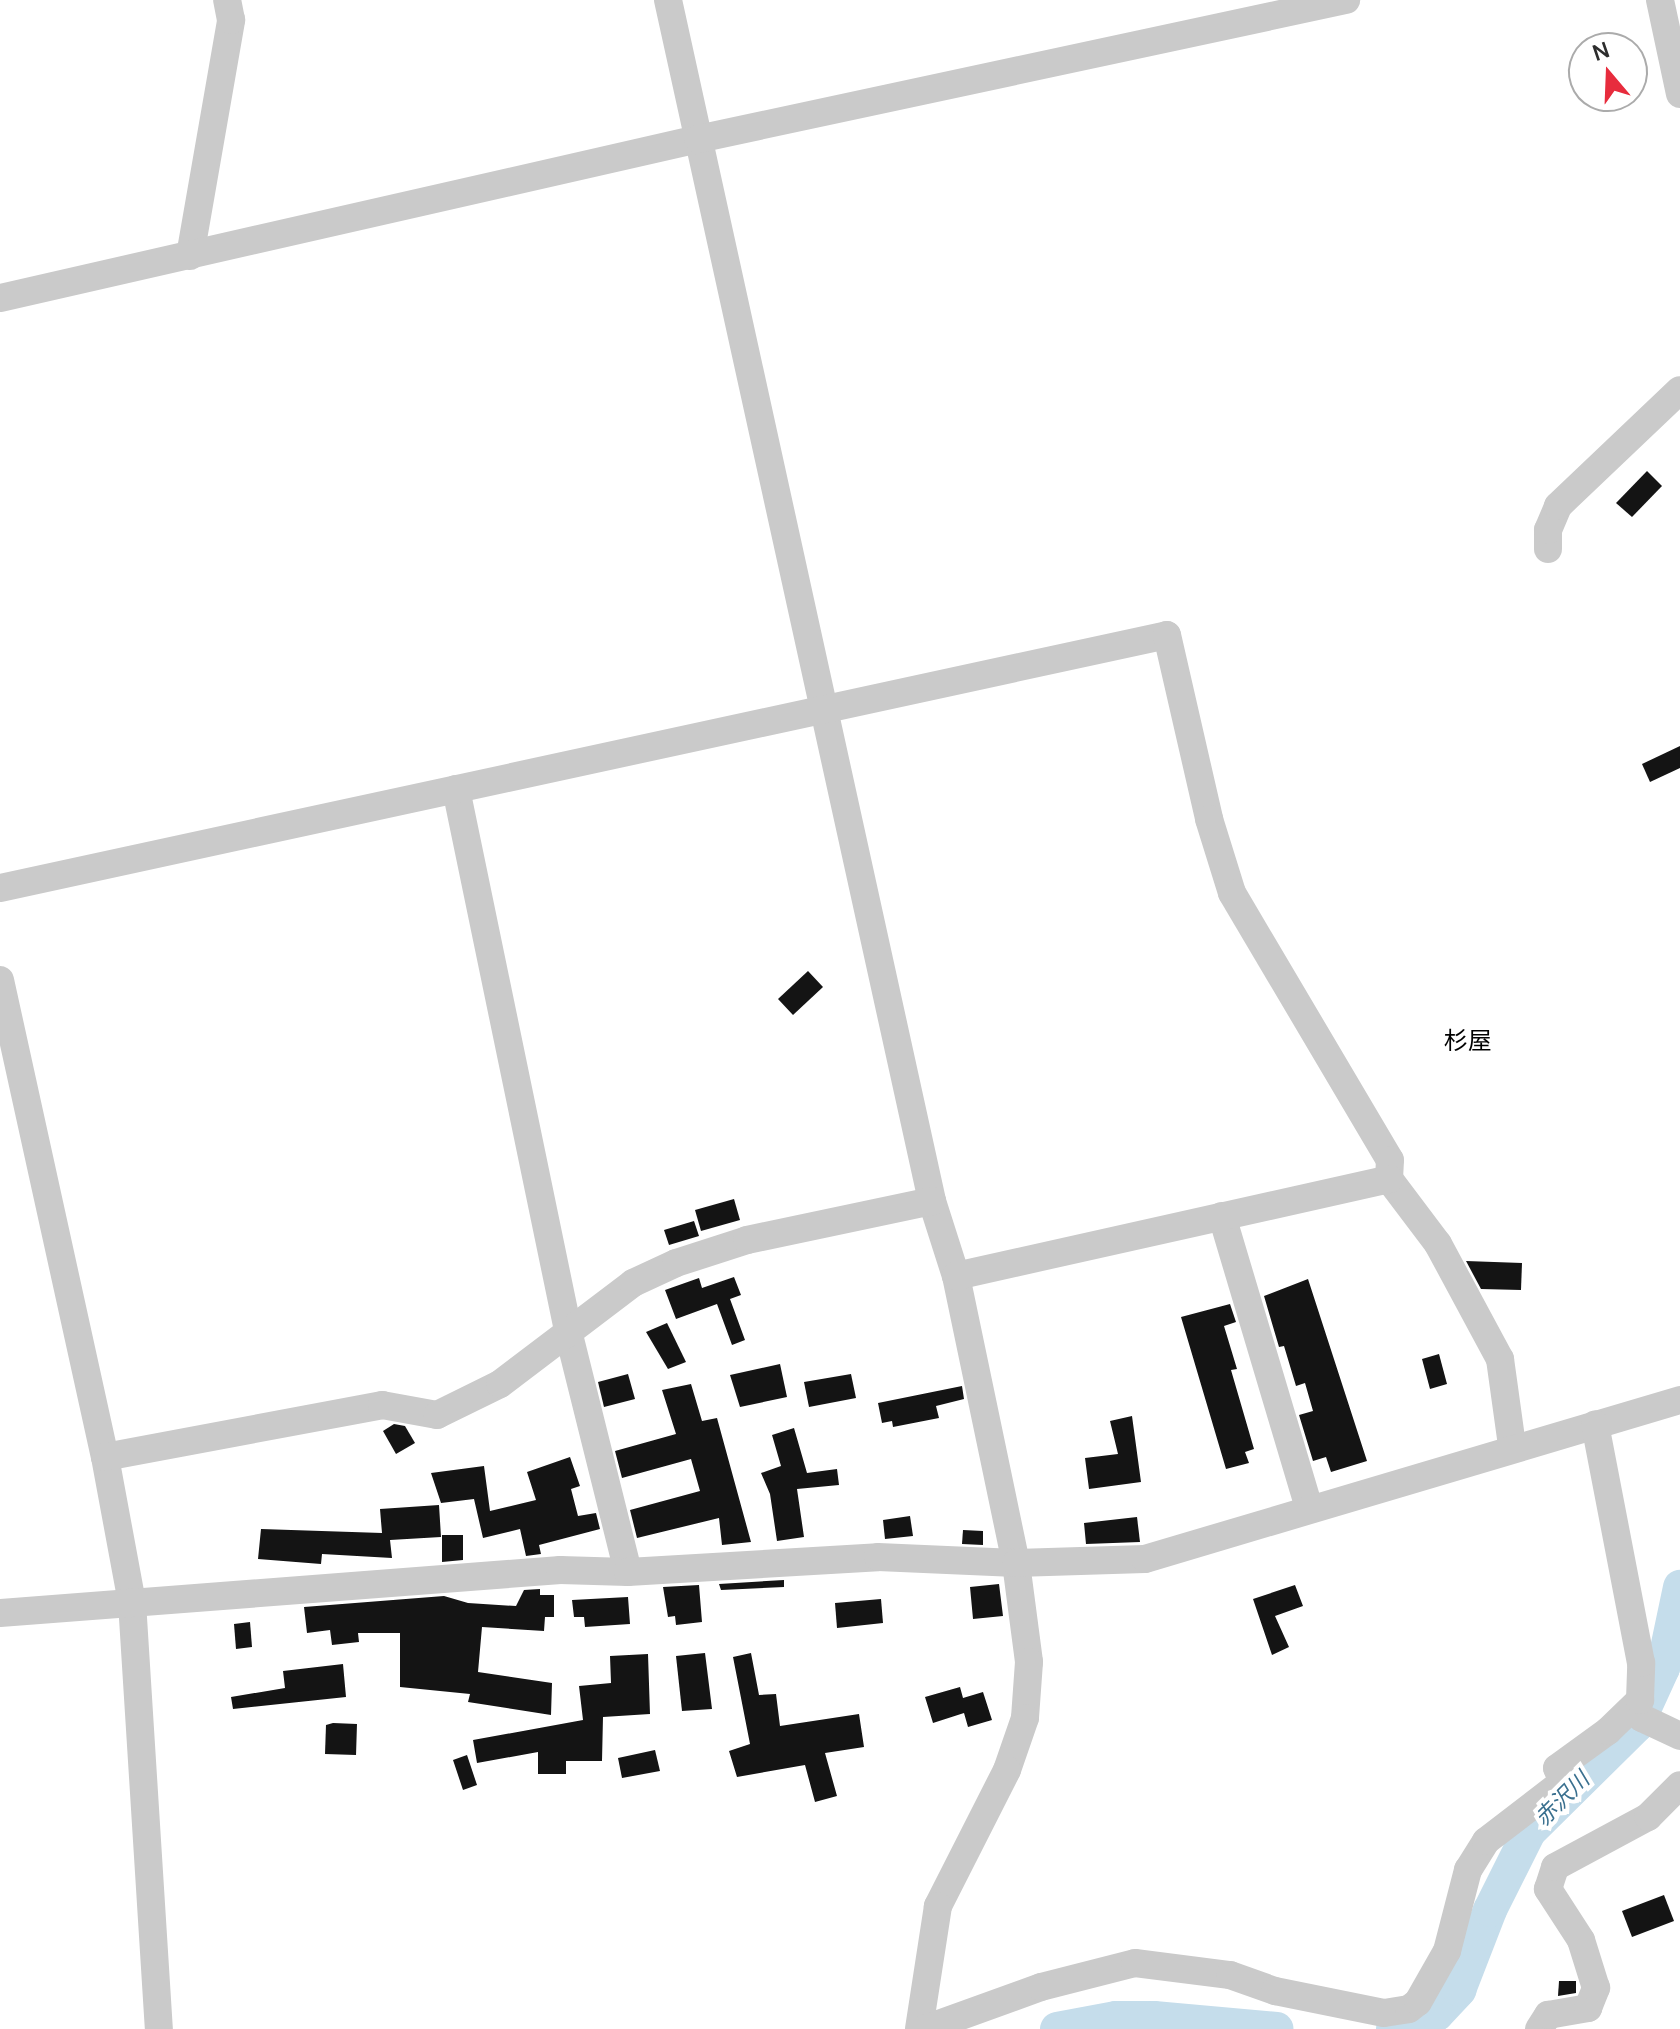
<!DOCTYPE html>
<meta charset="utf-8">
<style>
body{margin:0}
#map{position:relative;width:1680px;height:2029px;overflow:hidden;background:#fff;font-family:Manrope,"Noto Sans JP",sans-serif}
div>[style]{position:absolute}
.river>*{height:34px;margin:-17px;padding:0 17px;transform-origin:17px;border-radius:17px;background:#c5ddeb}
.building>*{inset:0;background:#141414}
.minor>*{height:28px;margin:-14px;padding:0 14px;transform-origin:14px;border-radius:14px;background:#cacaca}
span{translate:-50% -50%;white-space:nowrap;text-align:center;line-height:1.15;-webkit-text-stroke:8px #fff;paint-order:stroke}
.water-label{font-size:22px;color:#3a708f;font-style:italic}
.quarter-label{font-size:24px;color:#000}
.north{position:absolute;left:1568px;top:32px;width:80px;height:80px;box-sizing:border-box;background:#fff;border:2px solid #ababab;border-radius:50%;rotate:341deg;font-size:22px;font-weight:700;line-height:32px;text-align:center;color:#2d2d2d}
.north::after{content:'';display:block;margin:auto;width:28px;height:36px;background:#e72c3d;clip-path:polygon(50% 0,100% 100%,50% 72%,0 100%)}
</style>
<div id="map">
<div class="river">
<i style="left:1057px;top:2029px;width:60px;rotate:-10.6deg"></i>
<i style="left:1116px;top:2018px;width:38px"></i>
<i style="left:1154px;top:2018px;width:123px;rotate:5.1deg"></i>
<i style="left:1393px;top:2029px;width:46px;rotate:-18.8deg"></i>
<i style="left:1437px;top:2014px;width:33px;rotate:-47deg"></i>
<i style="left:1459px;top:1990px;width:86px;rotate:-68.8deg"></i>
<i style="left:1490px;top:1910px;width:87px;rotate:-63.4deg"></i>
<i style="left:1529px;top:1832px;width:152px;rotate:-44.7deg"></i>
<i style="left:1637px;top:1725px;width:63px;rotate:-65.5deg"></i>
<i style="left:1663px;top:1668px;width:83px;rotate:-78.1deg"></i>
</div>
<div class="building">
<i style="clip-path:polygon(1647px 471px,1662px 486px,1632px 517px,1616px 503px)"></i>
<i style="clip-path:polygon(1680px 746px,1680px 768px,1650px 782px,1642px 764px)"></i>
<i style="clip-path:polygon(808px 971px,823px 987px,793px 1015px,778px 999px)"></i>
<i style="clip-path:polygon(734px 1199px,740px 1220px,701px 1231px,695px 1210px)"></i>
<i style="clip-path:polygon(694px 1221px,699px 1236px,669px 1245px,664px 1230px)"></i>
<i style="clip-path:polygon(1466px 1261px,1522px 1263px,1521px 1290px,1481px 1289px)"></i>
<i style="clip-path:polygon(734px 1277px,741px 1295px,730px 1299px,745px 1340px,732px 1345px,717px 1304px,676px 1319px,665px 1290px,699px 1278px,702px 1288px)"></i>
<i style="clip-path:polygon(1308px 1279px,1367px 1461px,1331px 1472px,1326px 1457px,1313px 1461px,1299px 1415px,1313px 1411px,1305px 1383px,1296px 1386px,1284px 1346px,1279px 1347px,1264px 1296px)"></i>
<i style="clip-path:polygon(1230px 1304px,1236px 1322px,1224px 1326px,1237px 1369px,1231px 1370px,1254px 1449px,1245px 1452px,1249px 1463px,1226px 1469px,1181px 1317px)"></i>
<i style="clip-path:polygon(667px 1323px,686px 1362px,668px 1369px,646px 1332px)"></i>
<i style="clip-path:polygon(1439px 1354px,1447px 1384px,1430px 1389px,1422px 1359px)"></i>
<i style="clip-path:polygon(780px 1364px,787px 1397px,740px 1407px,730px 1375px)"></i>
<i style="clip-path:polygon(628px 1374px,635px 1399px,604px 1407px,598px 1382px)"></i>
<i style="clip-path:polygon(851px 1374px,856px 1398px,809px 1407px,804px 1382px)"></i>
<i style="clip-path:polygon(691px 1384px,702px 1421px,717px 1418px,751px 1542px,722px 1545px,719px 1518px,637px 1538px,630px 1510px,700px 1491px,691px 1459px,622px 1478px,615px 1451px,676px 1434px,662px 1390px)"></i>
<i style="clip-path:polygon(962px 1386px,964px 1399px,936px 1406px,939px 1418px,893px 1427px,892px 1421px,882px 1423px,878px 1403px)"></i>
<i style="clip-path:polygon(1132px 1416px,1141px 1482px,1089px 1489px,1085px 1458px,1118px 1454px,1110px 1421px)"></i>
<i style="clip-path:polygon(394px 1424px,405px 1426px,415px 1443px,396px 1454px,383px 1431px)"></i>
<i style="clip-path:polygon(794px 1428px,807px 1473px,837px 1469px,839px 1485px,797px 1489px,804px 1537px,777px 1541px,770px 1494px,761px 1473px,781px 1466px,772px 1435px)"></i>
<i style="clip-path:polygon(570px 1457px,580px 1486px,571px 1489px,578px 1516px,596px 1513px,600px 1529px,539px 1545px,541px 1554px,526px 1556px,520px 1529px,483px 1538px,474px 1499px,441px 1503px,431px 1473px,484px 1466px,490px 1511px,536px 1500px,527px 1472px)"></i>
<i style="clip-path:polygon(439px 1505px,441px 1537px,390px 1540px,392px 1558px,322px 1554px,321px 1564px,258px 1559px,261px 1529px,382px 1533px,380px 1509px)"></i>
<i style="clip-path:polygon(910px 1516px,913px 1536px,885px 1539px,883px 1520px)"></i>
<i style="clip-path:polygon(1137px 1517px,1140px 1542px,1086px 1544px,1084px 1523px)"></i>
<i style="clip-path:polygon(963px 1530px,983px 1531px,983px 1545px,962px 1544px)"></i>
<i style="clip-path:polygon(442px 1535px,463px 1535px,463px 1560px,442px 1562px)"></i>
<i style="clip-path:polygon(784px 1580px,784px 1587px,721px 1590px,719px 1584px)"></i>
<i style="clip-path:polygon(999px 1584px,1003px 1616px,973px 1619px,970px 1587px)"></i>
<i style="clip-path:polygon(699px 1585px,702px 1622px,676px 1625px,675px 1616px,668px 1617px,663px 1587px)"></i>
<i style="clip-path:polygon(1295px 1585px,1303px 1606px,1275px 1616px,1289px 1647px,1272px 1655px,1253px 1599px)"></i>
<i style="clip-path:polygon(540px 1589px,540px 1595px,554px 1595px,554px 1617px,545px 1617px,544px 1631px,482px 1627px,478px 1672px,552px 1683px,551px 1715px,468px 1702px,470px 1694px,400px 1687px,400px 1633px,358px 1633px,359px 1642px,332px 1645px,330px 1630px,307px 1633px,304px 1607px,444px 1596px,468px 1603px,516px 1606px,524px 1590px)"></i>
<i style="clip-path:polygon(628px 1597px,630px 1624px,585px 1627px,584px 1617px,574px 1617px,572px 1600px)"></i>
<i style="clip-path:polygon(881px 1599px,883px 1623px,837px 1628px,835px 1603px)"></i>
<i style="clip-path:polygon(250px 1622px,252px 1647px,236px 1649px,234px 1624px)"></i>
<i style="clip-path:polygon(705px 1653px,712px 1709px,682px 1711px,676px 1656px)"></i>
<i style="clip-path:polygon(751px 1653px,759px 1695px,776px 1694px,780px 1726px,859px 1714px,864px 1747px,825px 1753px,837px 1796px,815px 1802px,805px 1765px,737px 1777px,729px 1751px,750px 1744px,733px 1657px)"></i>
<i style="clip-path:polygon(648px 1654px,650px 1714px,603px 1717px,602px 1761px,566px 1761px,566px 1774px,538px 1774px,538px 1752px,477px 1763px,473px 1740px,583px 1720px,579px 1686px,611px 1683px,610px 1656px)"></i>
<i style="clip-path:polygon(343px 1664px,346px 1697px,233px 1709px,231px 1697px,285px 1688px,283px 1671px)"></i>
<i style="clip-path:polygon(960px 1687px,963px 1698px,983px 1692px,992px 1720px,968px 1727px,964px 1713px,933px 1723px,925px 1697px)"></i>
<i style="clip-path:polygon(333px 1723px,357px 1724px,356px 1755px,325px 1754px,326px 1725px)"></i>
<i style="clip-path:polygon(655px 1750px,660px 1771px,622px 1778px,618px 1758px)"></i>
<i style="clip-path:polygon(467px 1755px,477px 1785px,463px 1790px,453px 1760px)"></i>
<i style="clip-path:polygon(1664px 1895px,1674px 1921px,1632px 1937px,1622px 1911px)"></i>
<i style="clip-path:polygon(1559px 1981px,1576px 1981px,1576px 1993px,1558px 1996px)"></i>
</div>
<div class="minor">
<i style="left:668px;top:0;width:1230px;rotate:77.6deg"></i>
<i style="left:932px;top:1201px;width:79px;rotate:72.3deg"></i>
<i style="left:956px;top:1276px;width:293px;rotate:78.2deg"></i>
<i style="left:1016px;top:1563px;width:100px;rotate:82.5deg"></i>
<i style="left:1029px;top:1662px;width:56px;rotate:94.1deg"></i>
<i style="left:1025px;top:1718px;width:55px;rotate:109.1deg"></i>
<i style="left:1007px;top:1770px;width:153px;rotate:116.9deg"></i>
<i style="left:938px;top:1906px;width:124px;rotate:98.8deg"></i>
<i style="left:1660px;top:0;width:96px;rotate:78deg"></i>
<i style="left:190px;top:256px;width:240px;rotate:-80.1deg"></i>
<i style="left:231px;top:20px;width:20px;rotate:-101deg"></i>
<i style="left:0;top:298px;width:716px;rotate:-12.83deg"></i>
<i style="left:698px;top:139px;width:663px;rotate:-12.11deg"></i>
<i style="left:1548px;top:549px;width:19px;rotate:-90deg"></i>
<i style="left:1548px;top:530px;width:26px;rotate:-67deg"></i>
<i style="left:1558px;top:506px;width:168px;rotate:-43.6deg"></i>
<i style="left:456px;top:789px;width:558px;rotate:78.31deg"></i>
<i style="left:569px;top:1335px;width:244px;rotate:76deg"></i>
<i style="left:0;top:888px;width:1194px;rotate:-12.23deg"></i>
<i style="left:1167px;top:635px;width:189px;rotate:77.1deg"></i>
<i style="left:1209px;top:819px;width:77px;rotate:72.7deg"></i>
<i style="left:1232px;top:893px;width:310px;rotate:59.4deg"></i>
<i style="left:1390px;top:1160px;width:19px;rotate:93deg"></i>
<i style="left:1389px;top:1179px;width:81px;rotate:53deg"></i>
<i style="left:1438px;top:1244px;width:131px;rotate:61.7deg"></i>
<i style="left:1500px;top:1359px;width:88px;rotate:82.1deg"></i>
<i style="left:0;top:980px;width:488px;rotate:77.6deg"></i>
<i style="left:105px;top:1457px;width:147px;rotate:79.5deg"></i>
<i style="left:132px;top:1602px;width:428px;rotate:86.4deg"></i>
<i style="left:1222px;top:1216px;width:305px;rotate:73.4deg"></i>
<i style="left:956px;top:1276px;width:444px;rotate:-12.6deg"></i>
<i style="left:105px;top:1457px;width:282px;rotate:-10.6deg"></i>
<i style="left:382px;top:1405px;width:56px;rotate:10.3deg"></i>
<i style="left:437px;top:1415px;width:70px;rotate:-26.2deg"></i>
<i style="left:500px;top:1384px;width:167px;rotate:-37.2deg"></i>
<i style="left:633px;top:1283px;width:47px;rotate:-24.9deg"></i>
<i style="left:676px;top:1263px;width:75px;rotate:-17.9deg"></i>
<i style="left:747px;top:1240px;width:189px;rotate:-11.9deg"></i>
<i style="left:0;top:1613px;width:562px;rotate:-4.39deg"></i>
<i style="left:560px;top:1570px;width:68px;rotate:1.7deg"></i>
<i style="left:628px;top:1572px;width:250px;rotate:-3.4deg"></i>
<i style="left:878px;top:1557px;width:138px;rotate:2.5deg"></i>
<i style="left:1016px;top:1563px;width:129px;rotate:-1.8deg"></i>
<i style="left:1145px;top:1559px;width:558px;rotate:-16.55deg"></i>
<i style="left:1635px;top:1707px;width:13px;rotate:58deg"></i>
<i style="left:1642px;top:1718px;width:42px;rotate:25.3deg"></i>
<i style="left:925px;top:2029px;width:123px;rotate:-19.9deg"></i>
<i style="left:1041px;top:1987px;width:97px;rotate:-14.3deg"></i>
<i style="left:1135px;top:1963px;width:96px;rotate:7.2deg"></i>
<i style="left:1230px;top:1975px;width:48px;rotate:19.6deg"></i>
<i style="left:1275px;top:1991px;width:111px;rotate:11.4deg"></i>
<i style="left:1384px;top:2013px;width:25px;rotate:-9deg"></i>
<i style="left:1409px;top:2009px;width:11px;rotate:-38deg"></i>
<i style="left:1418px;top:2002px;width:59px;rotate:-60.4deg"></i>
<i style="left:1447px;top:1951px;width:84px;rotate:-75.5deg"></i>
<i style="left:1468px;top:1870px;width:34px;rotate:-58deg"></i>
<i style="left:1486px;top:1841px;width:97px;rotate:-37.5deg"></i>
<i style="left:1563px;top:1782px;width:15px;rotate:-113deg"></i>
<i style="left:1557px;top:1768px;width:63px;rotate:-36deg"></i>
<i style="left:1608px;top:1731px;width:45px;rotate:-44.1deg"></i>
<i style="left:1640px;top:1700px;width:37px;rotate:-88deg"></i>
<i style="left:1641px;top:1663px;width:243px;rotate:-100.9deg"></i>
<i style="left:1539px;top:2029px;width:17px;rotate:-57deg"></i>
<i style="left:1548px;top:2015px;width:41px;rotate:-9.9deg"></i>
<i style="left:1588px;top:2008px;width:22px;rotate:-68deg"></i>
<i style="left:1596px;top:1988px;width:50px;rotate:-107.4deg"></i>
<i style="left:1581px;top:1940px;width:61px;rotate:-122.9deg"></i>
<i style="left:1548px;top:1889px;width:23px;rotate:-72deg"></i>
<i style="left:1555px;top:1867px;width:106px;rotate:-28.3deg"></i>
<i style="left:1648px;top:1817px;width:45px;rotate:-45deg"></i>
</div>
<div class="water-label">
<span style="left:1562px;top:1799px;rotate:-45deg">赤沢川</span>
</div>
<div class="quarter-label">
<span style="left:1468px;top:1040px">杉屋</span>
</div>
<div class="north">N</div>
</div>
